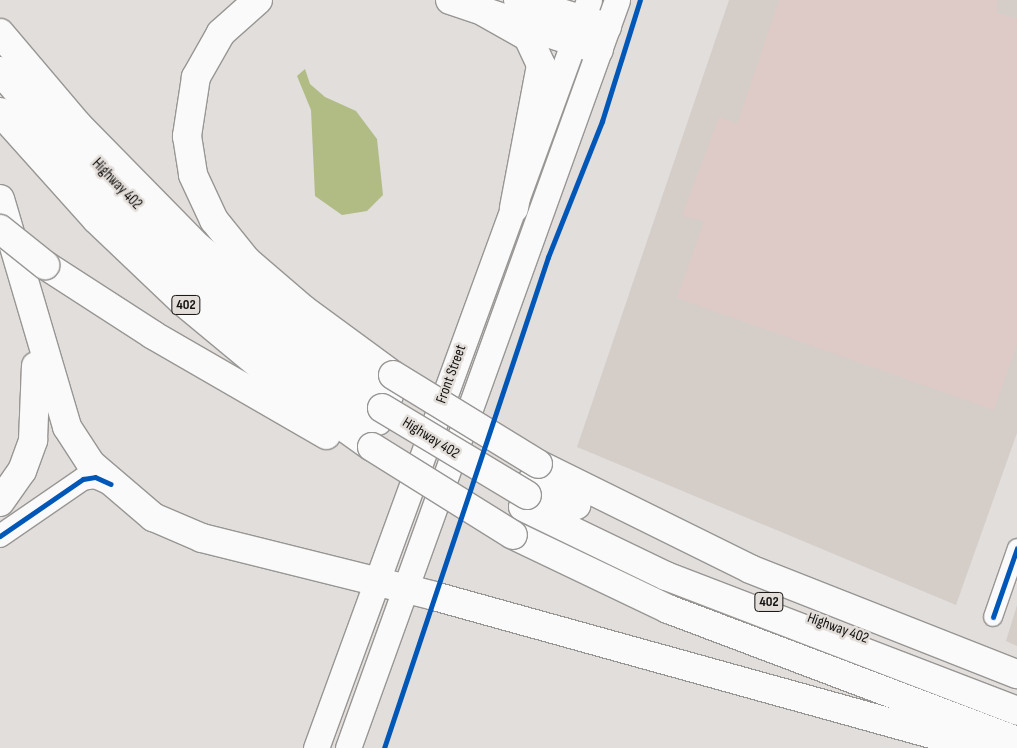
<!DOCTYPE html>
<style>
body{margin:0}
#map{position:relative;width:1017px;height:748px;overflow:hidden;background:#e1dedc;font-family:"Sofia Sans Condensed",sans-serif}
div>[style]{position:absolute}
.built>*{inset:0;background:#d5cec8}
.water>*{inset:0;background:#b1bc84}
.building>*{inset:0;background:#decbc8}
.roads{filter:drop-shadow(1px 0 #989694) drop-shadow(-1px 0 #989694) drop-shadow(0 1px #989694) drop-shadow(0 -1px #989694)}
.minor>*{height:18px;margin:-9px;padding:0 9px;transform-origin:9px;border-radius:9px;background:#fafafa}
.tertiary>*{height:22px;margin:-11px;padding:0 11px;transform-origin:11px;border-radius:11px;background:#fafafa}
.secondary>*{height:25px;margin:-12.5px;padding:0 12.5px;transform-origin:12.5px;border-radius:12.5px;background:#fafafa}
.motorway>*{height:28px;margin:-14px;padding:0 14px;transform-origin:14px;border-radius:14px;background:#fafafa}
.bridges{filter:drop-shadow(1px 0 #989694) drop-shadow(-1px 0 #989694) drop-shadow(0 1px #989694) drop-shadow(0 -1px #989694)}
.motorway-bridge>*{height:28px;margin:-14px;padding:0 14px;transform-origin:14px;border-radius:14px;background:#fafafa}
.cycleway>*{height:5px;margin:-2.5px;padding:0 2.5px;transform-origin:2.5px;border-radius:2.5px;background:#0057b8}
span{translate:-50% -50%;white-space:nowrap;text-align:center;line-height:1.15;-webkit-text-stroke:5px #e3deda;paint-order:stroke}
.shield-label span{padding:1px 4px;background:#e3deda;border:1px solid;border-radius:4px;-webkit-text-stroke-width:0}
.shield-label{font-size:14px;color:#131210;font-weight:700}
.street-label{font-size:15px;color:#131210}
</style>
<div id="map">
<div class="built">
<i style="clip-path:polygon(729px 0,1017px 0,1017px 433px,956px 605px,577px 447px)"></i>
<i style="clip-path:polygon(1017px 605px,1017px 646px,1006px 641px)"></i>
</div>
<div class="water">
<i style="clip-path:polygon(305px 69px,310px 84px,325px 97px,356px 111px,377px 139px,383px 195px,367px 211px,342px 215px,315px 196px,311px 110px,297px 76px)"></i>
</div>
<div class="building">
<i style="clip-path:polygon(779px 0,998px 0,996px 12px,1017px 19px,1017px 344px,994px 410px,677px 298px,704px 221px,682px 216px,719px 117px,737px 124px)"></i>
</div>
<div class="roads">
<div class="minor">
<i style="left:993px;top:617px;width:73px;rotate:-70.8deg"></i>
</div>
<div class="tertiary">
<i style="left:0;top:536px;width:101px;rotate:-34.5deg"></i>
<i style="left:83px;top:479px;width:12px;rotate:-9deg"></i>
<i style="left:95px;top:477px;width:17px;rotate:24deg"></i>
</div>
<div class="secondary">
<i style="left:316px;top:748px;width:796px;rotate:-69.95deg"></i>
<i style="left:348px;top:748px;width:795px;rotate:-70.22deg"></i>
</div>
<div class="motorway">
<i style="left:258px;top:0;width:50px;rotate:138.3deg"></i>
<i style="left:221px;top:33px;width:51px;rotate:119.6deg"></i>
<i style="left:196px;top:77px;width:60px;rotate:98.7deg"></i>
<i style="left:187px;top:136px;width:39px;rotate:81deg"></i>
<i style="left:193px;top:175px;width:50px;rotate:65deg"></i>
<i style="left:214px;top:220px;width:53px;rotate:51.2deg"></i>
<i style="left:247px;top:261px;width:74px;rotate:40.6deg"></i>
<i style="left:303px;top:309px;width:112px;rotate:36.3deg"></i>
<i style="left:450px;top:0;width:157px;rotate:18.6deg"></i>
<i style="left:518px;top:0;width:93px;rotate:16.9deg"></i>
<i style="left:484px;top:12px;width:51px;rotate:29.6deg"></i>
<i style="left:528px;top:37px;width:31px;rotate:65deg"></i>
<i style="left:541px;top:65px;width:146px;rotate:100.7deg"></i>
<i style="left:0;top:33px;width:121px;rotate:49.7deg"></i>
<i style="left:78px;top:125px;width:171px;rotate:45.5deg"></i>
<i style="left:198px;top:247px;width:156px;rotate:39.8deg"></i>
<i style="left:318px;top:347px;width:86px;rotate:34.6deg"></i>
<i style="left:0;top:71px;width:163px;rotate:49deg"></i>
<i style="left:107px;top:194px;width:71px;rotate:44.4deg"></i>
<i style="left:158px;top:244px;width:130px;rotate:41.3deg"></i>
<i style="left:256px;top:330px;width:152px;rotate:36.7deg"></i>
<i style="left:0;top:112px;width:144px;rotate:48.1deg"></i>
<i style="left:96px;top:219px;width:119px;rotate:43.6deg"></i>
<i style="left:182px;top:301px;width:116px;rotate:39.7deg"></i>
<i style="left:271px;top:375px;width:124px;rotate:35.5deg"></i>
<i style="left:0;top:199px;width:238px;rotate:73.6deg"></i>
<i style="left:67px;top:427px;width:44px;rotate:57deg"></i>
<i style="left:91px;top:464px;width:82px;rotate:40.5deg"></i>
<i style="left:153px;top:517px;width:53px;rotate:23.2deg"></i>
<i style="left:202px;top:538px;width:239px;rotate:14deg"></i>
<i style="left:434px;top:596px;width:569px;rotate:15.5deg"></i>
<i style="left:45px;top:265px;width:129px;rotate:32.9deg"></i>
<i style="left:153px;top:335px;width:200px;rotate:30deg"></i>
<i style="left:538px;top:464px;width:237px;rotate:26.3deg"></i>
<i style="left:750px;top:569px;width:287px;rotate:21.5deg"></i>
<i style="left:531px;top:482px;width:51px;rotate:27.1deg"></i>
<i style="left:0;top:502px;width:38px;rotate:-55deg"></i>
<i style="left:22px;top:471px;width:33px;rotate:-70deg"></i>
<i style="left:33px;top:440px;width:74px;rotate:-87.7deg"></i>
<i style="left:523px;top:507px;width:159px;rotate:25.8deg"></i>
<i style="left:666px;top:576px;width:376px;rotate:21deg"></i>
<i style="left:513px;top:535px;width:172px;rotate:25.5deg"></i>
<i style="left:668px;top:609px;width:373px;rotate:20.7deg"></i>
</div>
</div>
<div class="bridges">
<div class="motorway-bridge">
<i style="left:0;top:229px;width:58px;rotate:38.7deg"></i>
<i style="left:393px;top:375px;width:170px;rotate:31.5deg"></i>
<i style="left:382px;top:408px;width:169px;rotate:31deg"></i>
<i style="left:372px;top:447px;width:166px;rotate:32deg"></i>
</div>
</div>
<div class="cycleway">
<i style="left:0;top:536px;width:101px;rotate:-34.5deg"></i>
<i style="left:83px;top:479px;width:12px;rotate:-9deg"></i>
<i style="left:95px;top:477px;width:17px;rotate:24deg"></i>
<i style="left:993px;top:617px;width:73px;rotate:-70.8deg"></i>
<i style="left:384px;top:748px;width:518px;rotate:-71.53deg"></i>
<i style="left:548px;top:257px;width:146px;rotate:-68.3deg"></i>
<i style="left:602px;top:121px;width:127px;rotate:-72.6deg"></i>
</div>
<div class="shield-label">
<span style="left:186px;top:305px">402</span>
<span style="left:769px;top:602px">402</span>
</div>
<div class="street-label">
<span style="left:117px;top:184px;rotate:46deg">Highway 402</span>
<span style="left:451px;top:374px;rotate:-70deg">Front Street</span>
<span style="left:431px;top:438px;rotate:32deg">Highway 402</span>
<span style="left:838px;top:628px;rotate:20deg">Highway 402</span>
</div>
</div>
